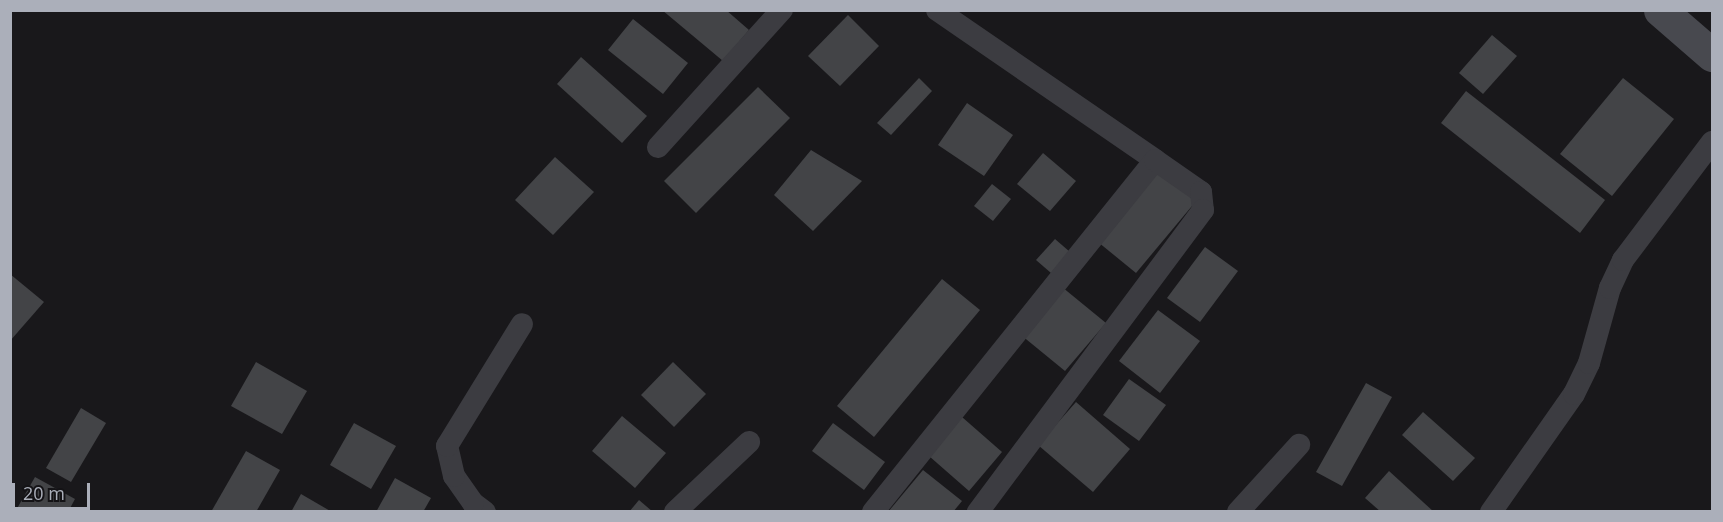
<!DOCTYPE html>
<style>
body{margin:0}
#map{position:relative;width:1723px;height:522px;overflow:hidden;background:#19181b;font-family:"Open Sans",sans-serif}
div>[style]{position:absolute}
.building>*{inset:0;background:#434447}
.street>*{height:22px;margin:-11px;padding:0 11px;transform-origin:11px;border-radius:11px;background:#3c3c41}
.secondary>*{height:33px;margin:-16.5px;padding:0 16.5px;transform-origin:16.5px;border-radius:16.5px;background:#48494f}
span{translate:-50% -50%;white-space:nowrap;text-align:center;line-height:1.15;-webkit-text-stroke:6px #141316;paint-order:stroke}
.frame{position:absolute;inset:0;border:12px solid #abafba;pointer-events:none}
.scale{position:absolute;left:12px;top:483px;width:78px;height:27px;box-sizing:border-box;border:3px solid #abafba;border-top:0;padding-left:8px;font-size:18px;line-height:21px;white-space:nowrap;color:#abafba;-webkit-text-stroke:4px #141316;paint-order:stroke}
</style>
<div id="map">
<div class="building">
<i style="clip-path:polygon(662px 10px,726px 10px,749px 30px,723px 61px)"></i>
<i style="clip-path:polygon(848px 15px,879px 46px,840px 86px,808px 56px)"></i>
<i style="clip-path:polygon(633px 19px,688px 63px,663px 94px,608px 50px)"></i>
<i style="clip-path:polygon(1492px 35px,1517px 56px,1483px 94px,1459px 73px)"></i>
<i style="clip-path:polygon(581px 57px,647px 116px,622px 143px,557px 84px)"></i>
<i style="clip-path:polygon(919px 78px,932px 91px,891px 135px,877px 123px)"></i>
<i style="clip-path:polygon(1623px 78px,1674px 119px,1612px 196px,1560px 154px)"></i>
<i style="clip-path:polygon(758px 87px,790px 118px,696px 213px,664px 181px)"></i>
<i style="clip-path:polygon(1466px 91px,1605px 200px,1580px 233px,1441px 123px)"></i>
<i style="clip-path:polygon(967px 103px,1013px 135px,984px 176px,938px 145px)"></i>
<i style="clip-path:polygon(811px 150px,862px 181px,813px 231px,774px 195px)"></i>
<i style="clip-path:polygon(1043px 153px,1076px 181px,1050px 211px,1017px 184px)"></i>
<i style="clip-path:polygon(555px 157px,594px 192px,553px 235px,515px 200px)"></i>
<i style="clip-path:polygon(1158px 169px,1197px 200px,1136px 273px,1098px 242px)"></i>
<i style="clip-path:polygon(992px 184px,1011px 199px,993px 221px,974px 206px)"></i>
<i style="clip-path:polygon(1055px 239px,1070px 252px,1051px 273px,1036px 260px)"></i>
<i style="clip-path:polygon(1205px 247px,1238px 271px,1200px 322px,1167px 298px)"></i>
<i style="clip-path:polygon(10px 274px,44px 302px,10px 341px)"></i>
<i style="clip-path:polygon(942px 279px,980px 310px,874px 437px,837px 406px)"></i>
<i style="clip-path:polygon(1062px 287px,1106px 323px,1065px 371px,1021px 335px)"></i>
<i style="clip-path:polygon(1158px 310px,1200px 341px,1160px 393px,1119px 361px)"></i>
<i style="clip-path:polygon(256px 362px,307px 391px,282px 434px,231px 406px)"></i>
<i style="clip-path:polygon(673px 362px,706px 394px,674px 427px,641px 395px)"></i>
<i style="clip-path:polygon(1129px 379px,1166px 405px,1139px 441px,1103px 415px)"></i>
<i style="clip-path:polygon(1366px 383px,1392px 397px,1342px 486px,1316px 472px)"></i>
<i style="clip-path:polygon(1076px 402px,1130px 449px,1093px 492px,1038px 445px)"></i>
<i style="clip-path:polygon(81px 408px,106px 423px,71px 482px,46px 468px)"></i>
<i style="clip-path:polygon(1423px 412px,1475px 458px,1453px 481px,1402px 435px)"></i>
<i style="clip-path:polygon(622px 416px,666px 453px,635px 488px,592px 451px)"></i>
<i style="clip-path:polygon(962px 417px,1002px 452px,969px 491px,929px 456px)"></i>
<i style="clip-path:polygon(354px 423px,396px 446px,371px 489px,330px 465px)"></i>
<i style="clip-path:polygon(833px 423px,885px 462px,864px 490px,812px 451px)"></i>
<i style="clip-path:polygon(246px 451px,280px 470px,256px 512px,211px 512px)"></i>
<i style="clip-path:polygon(923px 470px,962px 501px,953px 512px,888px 512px)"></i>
<i style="clip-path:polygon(1389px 471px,1434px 512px,1381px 512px,1365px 498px)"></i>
<i style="clip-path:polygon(35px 477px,75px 499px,68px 512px,15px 512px)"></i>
<i style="clip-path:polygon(395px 478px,431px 498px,423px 512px,376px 512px)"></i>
<i style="clip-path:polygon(301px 494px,332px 512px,291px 512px)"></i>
<i style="clip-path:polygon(639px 500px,653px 512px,629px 512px)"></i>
</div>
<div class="street">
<i style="left:937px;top:10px;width:265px;rotate:34.5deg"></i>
<i style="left:658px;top:147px;width:185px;rotate:-47.9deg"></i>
<i style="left:485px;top:512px;width:15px;rotate:-143deg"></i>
<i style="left:473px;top:503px;width:33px;rotate:-125deg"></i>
<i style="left:454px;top:476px;width:31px;rotate:-103deg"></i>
<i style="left:447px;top:446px;width:143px;rotate:-58.4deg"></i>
<i style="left:675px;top:512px;width:102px;rotate:-43.4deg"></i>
<i style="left:873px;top:512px;width:451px;rotate:-51.3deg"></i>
<i style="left:1155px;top:160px;width:56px;rotate:34.8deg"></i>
<i style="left:1201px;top:192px;width:18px;rotate:84deg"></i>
<i style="left:1203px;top:210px;width:377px;rotate:126.7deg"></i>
<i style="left:1238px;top:512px;width:91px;rotate:-47.7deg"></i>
<i style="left:1491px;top:512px;width:144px;rotate:-54.9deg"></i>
<i style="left:1574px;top:394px;width:34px;rotate:-64deg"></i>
<i style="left:1589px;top:363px;width:78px;rotate:-74.4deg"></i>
<i style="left:1610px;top:288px;width:31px;rotate:-65deg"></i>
<i style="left:1623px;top:260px;width:148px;rotate:-53deg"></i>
</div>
<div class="secondary">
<i style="left:1660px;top:10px;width:69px;rotate:40.9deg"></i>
</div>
<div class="frame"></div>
<div class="scale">20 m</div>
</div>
